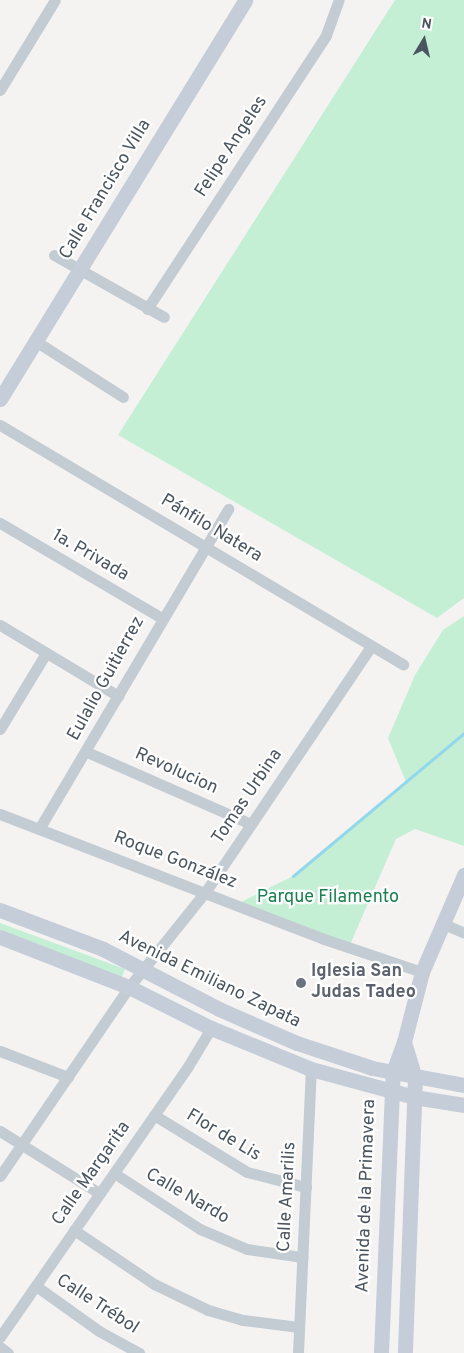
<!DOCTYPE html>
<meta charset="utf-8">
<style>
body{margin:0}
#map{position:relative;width:464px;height:1353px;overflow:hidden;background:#f4f3f2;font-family:Overpass,sans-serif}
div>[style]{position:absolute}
.green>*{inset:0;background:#c4efd5}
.stream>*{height:3px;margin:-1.5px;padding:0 1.5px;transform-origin:1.5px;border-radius:1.5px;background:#92d7eb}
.street>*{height:11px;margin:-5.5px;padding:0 5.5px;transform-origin:5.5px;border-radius:5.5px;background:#c4ccd3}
.secondary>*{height:15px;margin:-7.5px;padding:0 7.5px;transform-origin:7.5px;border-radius:7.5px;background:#c4cdd8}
.dots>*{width:14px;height:14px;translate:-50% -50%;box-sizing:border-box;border:2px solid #fff;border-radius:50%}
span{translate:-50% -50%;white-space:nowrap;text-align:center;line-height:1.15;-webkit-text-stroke:4.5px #fff;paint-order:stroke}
.street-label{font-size:18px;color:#4a5560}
.park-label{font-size:18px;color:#1a8250}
.worship-label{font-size:18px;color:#5b616d;font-weight:700}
.left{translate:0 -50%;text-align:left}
.north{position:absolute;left:399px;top:15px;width:50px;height:50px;-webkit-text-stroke:4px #fff;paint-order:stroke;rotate:9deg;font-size:14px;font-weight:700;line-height:20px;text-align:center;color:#4a5560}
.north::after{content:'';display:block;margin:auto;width:18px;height:22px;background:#4a5560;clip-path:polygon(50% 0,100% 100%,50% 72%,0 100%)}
</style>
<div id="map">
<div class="green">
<i style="clip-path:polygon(395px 0,464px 0,464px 598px,437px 618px,118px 435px)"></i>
<i style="clip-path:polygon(464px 616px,464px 846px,415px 829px,396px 839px,349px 947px,237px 904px,293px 876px,406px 782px,388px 738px,415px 675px,443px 630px)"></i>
<i style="clip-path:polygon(0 923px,125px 969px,118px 987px,0 940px)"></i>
</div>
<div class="stream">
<i style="left:293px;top:876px;width:223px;rotate:-39.9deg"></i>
</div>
<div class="street">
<i style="left:0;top:90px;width:105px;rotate:-58.6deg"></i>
<i style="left:54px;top:255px;width:126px;rotate:29.4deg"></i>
<i style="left:147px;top:309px;width:327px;rotate:-56.8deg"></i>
<i style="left:326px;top:35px;width:37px;rotate:-70deg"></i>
<i style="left:37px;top:342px;width:102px;rotate:32.6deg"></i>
<i style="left:0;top:425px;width:469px;rotate:30.7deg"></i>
<i style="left:0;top:523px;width:188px;rotate:30.4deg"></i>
<i style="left:0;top:625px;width:138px;rotate:31deg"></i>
<i style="left:0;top:729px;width:89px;rotate:-58.8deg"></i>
<i style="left:87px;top:752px;width:179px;rotate:23.7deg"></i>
<i style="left:0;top:814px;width:347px;rotate:21.1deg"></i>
<i style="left:324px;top:939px;width:103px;rotate:18.6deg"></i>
<i style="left:39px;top:829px;width:372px;rotate:-59.4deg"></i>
<i style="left:441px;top:923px;width:25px;rotate:23deg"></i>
<i style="left:0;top:1051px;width:73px;rotate:20.9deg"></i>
<i style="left:154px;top:1115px;width:109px;rotate:31.5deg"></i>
<i style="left:247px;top:1172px;width:61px;rotate:14.3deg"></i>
<i style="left:0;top:1131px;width:117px;rotate:32.1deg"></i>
<i style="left:114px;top:1173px;width:103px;rotate:33.1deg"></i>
<i style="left:200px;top:1229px;width:51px;rotate:23.1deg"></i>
<i style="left:247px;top:1249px;width:56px;rotate:8.3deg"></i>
<i style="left:0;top:1176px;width:229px;rotate:-55.7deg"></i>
<i style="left:129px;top:987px;width:123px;rotate:-51.3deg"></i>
<i style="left:206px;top:891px;width:295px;rotate:-56deg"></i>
<i style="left:74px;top:1230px;width:97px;rotate:34deg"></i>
<i style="left:154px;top:1284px;width:60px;rotate:25.7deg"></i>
<i style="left:208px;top:1310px;width:36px;rotate:16deg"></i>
<i style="left:243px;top:1320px;width:56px;rotate:7.1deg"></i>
<i style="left:36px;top:1286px;width:77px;rotate:35.5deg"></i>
<i style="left:99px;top:1331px;width:46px;rotate:28.8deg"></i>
<i style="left:0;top:1337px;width:328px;rotate:-55.2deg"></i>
<i style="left:187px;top:1068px;width:47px;rotate:-59deg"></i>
<i style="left:0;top:1347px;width:10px;rotate:37deg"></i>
<i style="left:298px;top:1353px;width:284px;rotate:-87.4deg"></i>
</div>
<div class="secondary">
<i style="left:0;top:399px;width:468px;rotate:-58.4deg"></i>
<i style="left:0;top:910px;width:110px;rotate:20.7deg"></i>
<i style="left:103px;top:949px;width:131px;rotate:27.3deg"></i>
<i style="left:219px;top:1009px;width:85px;rotate:23.6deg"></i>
<i style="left:297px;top:1043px;width:79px;rotate:18.4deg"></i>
<i style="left:372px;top:1068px;width:94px;rotate:10.5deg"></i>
<i style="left:0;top:937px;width:138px;rotate:21.2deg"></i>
<i style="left:129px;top:987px;width:92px;rotate:26.6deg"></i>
<i style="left:211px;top:1028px;width:108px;rotate:22.3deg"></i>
<i style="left:311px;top:1069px;width:107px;rotate:15.2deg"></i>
<i style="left:414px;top:1097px;width:51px;rotate:9.1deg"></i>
<i style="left:404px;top:1042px;width:37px;rotate:73deg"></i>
<i style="left:415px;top:1077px;width:276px;rotate:92.1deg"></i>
<i style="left:381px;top:1353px;width:281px;rotate:-87.6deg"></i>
<i style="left:393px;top:1072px;width:32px;rotate:-70deg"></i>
<i style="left:404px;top:1042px;width:72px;rotate:-75.6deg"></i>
<i style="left:422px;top:972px;width:106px;rotate:-66.6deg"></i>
</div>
<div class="dots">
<i style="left:301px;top:983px;background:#6b7280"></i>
</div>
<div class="street-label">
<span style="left:232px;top:147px;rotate:-57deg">Felipe Angeles</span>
<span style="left:106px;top:190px;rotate:-59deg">Calle Francisco Villa</span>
<span style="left:211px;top:529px;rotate:31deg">Pánfilo Natera</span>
<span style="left:90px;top:556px;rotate:30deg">1a. Privada</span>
<span style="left:107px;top:679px;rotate:-61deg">Eulalio Guitierrez</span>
<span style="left:176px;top:772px;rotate:24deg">Revolucion</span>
<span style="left:248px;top:797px;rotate:-56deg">Tomas Urbina</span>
<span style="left:175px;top:861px;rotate:21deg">Roque González</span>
<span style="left:209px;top:980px;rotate:26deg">Avenida Emiliano Zapata</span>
<span style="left:223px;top:1136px;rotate:31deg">Flor de Lis</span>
<span style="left:92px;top:1174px;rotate:-55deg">Calle Margarita</span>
<span style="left:367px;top:1196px;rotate:-88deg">Avenida de la Primavera</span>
<span style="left:187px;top:1197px;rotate:30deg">Calle Nardo</span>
<span style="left:288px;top:1197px;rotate:-87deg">Calle Amarilis</span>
<span style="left:97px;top:1305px;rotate:33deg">Calle Trébol</span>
</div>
<div class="park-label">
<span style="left:328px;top:898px">Parque Filamento</span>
</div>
<div class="worship-label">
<span class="left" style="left:311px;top:983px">Iglesia San<br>Judas Tadeo</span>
</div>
<div class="north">N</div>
</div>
